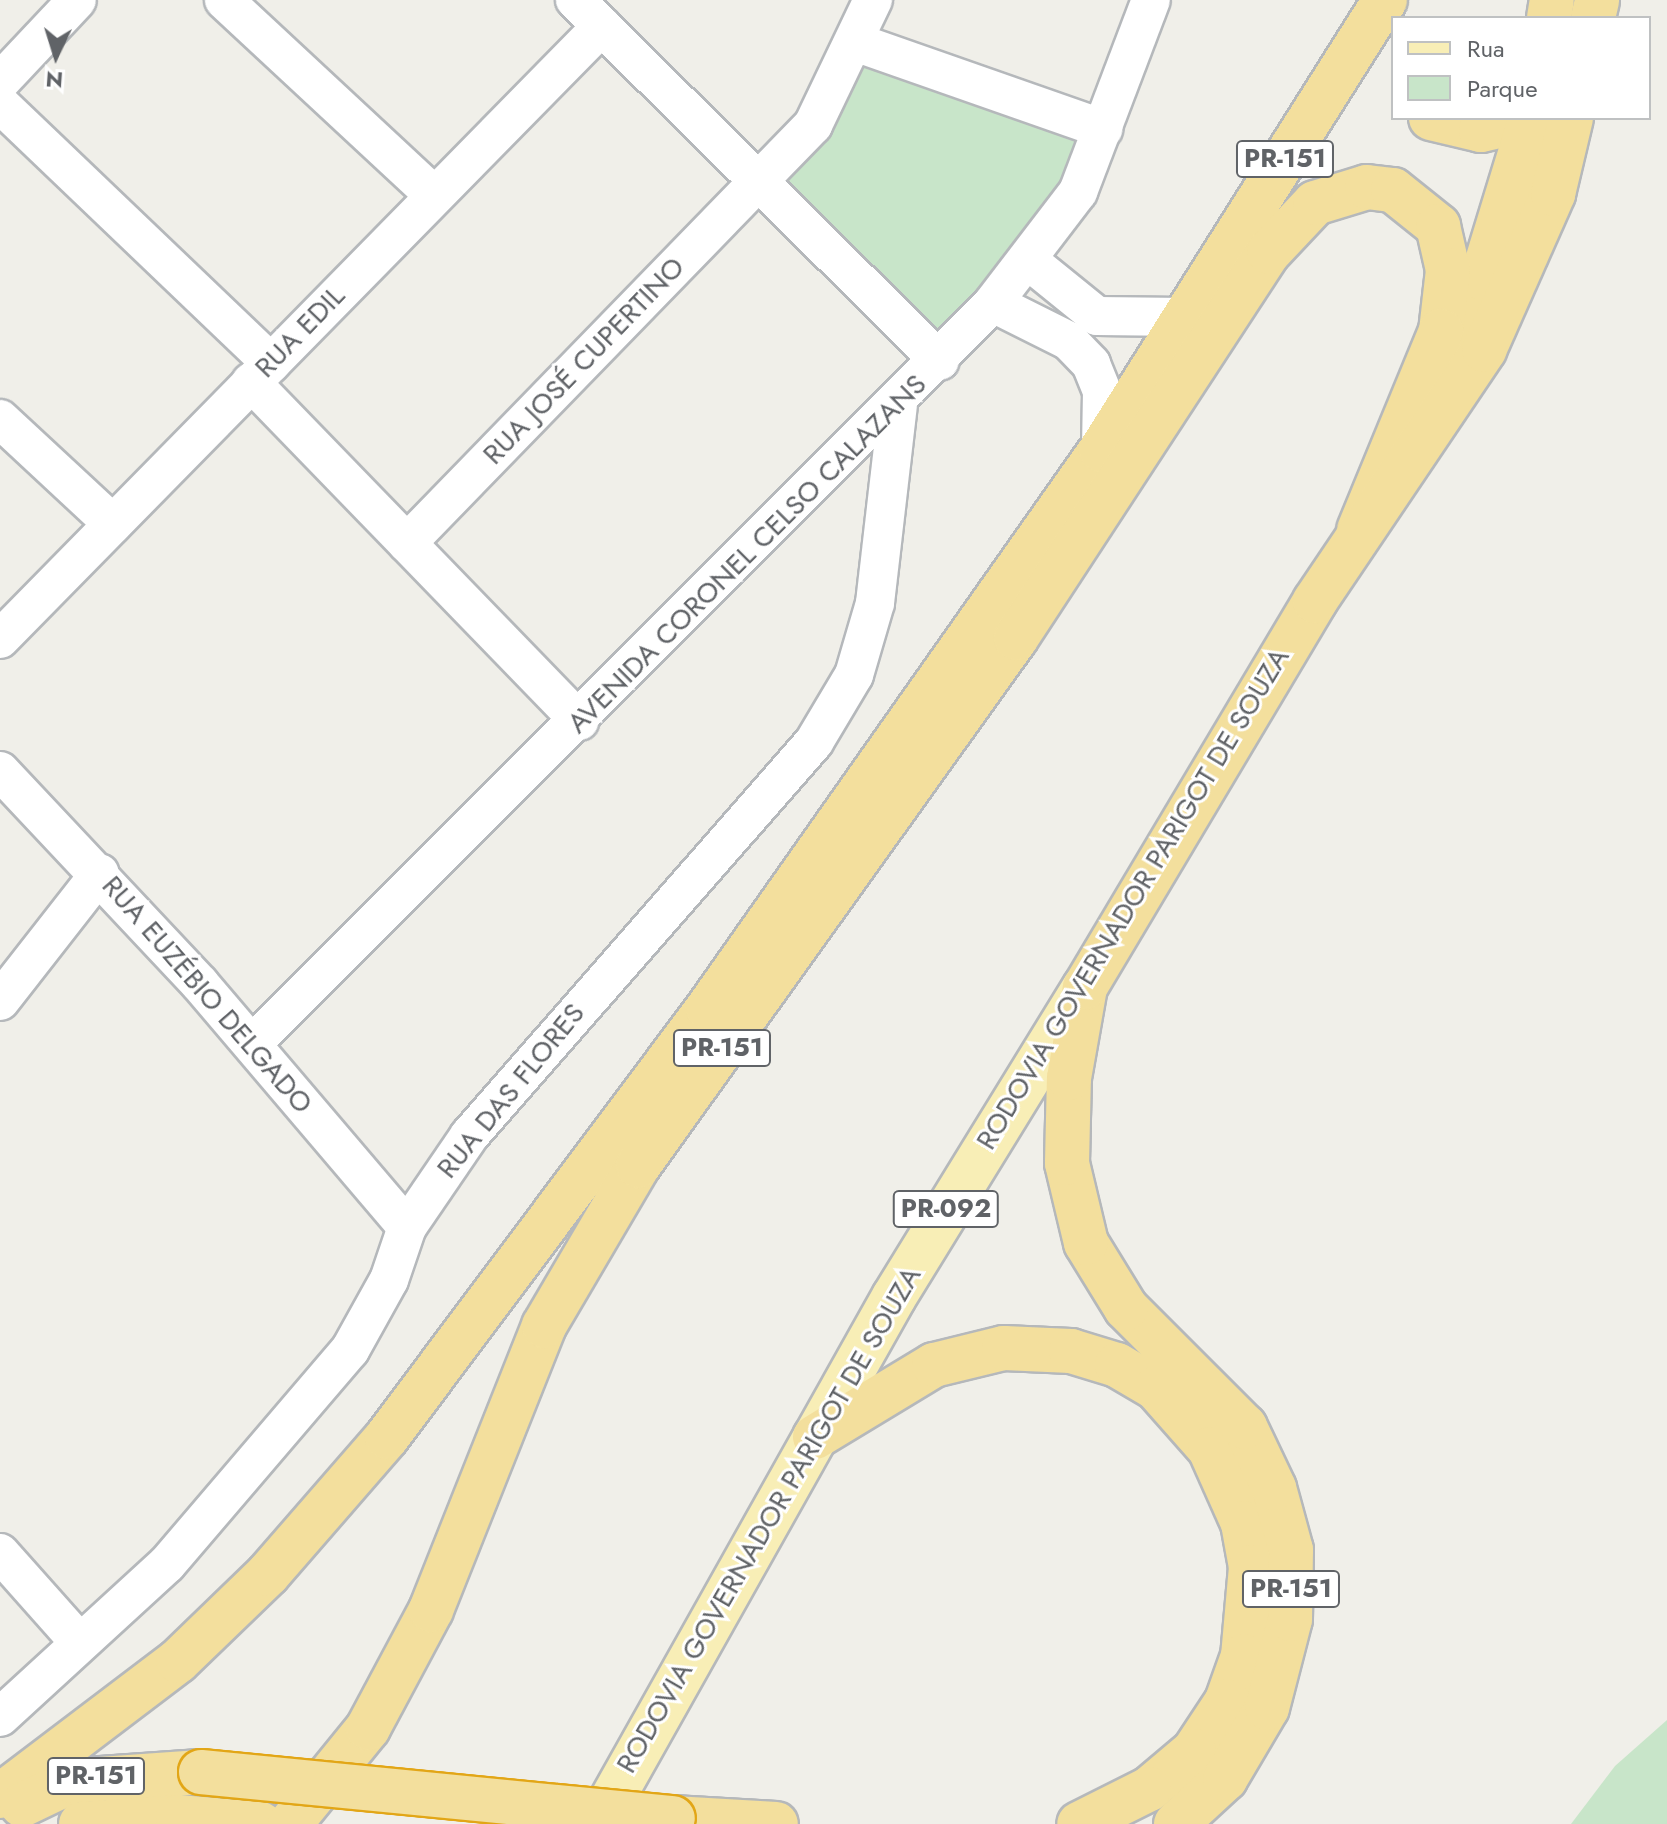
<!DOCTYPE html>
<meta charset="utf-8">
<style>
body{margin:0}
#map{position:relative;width:1667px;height:1824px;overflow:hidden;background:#f0efe9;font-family:Jost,sans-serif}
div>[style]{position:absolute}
.green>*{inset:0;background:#c8e5c9}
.roads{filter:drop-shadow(2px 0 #b5b8bb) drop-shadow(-2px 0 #b5b8bb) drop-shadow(0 2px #b5b8bb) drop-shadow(0 -2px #b5b8bb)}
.minor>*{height:38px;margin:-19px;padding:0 19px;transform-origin:19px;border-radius:19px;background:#fff}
.major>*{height:44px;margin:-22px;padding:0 22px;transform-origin:22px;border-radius:22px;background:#f8eeb6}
.highway>*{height:44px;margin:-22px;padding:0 22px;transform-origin:22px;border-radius:22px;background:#f3df9d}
.bridges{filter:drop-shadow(2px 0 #e2a617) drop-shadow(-2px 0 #e2a617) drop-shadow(0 2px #e2a617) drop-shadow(0 -2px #e2a617)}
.highway-bridge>*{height:44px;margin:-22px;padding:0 22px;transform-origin:22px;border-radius:22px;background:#f3df9d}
span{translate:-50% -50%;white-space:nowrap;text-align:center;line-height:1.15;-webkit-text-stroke:6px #fff;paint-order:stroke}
.shield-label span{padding:2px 6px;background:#fff;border:2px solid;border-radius:6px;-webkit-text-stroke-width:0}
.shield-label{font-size:26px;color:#606367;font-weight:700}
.street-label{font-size:28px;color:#606367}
.legend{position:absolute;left:1391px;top:16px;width:260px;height:104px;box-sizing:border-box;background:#fff;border:2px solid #bfc1c2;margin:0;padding:10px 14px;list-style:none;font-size:24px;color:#606367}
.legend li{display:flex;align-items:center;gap:16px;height:40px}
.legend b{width:40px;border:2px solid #bfc1c2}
.north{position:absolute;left:16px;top:16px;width:80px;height:80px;-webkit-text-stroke:6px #fff;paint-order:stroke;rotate:184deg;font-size:22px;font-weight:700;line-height:32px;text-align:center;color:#606367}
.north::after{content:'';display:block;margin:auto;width:28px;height:36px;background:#606367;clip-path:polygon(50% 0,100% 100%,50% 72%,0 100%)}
</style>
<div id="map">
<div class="green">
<i style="clip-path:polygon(856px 53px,1090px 130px,1065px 204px,936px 350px,769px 180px)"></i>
<i style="clip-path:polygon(1667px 1720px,1667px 1824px,1571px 1824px,1615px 1766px)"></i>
</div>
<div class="roads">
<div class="minor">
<i style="left:224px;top:0;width:287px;rotate:42.9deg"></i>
<i style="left:575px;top:0;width:513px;rotate:44.68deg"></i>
<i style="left:858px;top:43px;width:260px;rotate:19.3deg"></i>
<i style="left:0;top:82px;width:112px;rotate:-46.8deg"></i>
<i style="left:0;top:104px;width:375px;rotate:43.7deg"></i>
<i style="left:1029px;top:261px;width:87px;rotate:39deg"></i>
<i style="left:1097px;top:316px;width:88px;rotate:0.7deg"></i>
<i style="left:993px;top:303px;width:85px;rotate:26.6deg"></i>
<i style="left:1069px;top:341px;width:32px;rotate:46deg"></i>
<i style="left:1091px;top:364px;width:29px;rotate:68deg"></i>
<i style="left:1102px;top:391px;width:59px;rotate:91deg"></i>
<i style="left:251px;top:382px;width:472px;rotate:45.9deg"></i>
<i style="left:0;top:419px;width:154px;rotate:42.9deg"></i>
<i style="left:407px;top:543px;width:583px;rotate:-45.83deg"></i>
<i style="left:813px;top:125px;width:139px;rotate:-64.4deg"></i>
<i style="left:0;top:639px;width:859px;rotate:-45.52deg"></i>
<i style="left:0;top:771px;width:292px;rotate:46.8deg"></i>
<i style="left:200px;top:984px;width:319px;rotate:49.6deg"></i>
<i style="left:0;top:1001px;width:162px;rotate:-52deg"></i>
<i style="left:252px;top:1044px;width:1048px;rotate:-45deg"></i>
<i style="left:993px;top:303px;width:140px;rotate:-52.6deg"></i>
<i style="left:1078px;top:192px;width:205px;rotate:-69.2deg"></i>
<i style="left:0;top:1553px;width:120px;rotate:48.4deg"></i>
<i style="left:0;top:1717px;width:226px;rotate:-42.5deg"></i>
<i style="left:167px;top:1564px;width:282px;rotate:-49.5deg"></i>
<i style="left:350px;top:1350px;width:80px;rotate:-60.9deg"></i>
<i style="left:389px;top:1280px;width:56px;rotate:-71.2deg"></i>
<i style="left:407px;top:1227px;width:110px;rotate:-55.7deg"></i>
<i style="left:469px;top:1136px;width:524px;rotate:-48.79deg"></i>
<i style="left:814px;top:742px;width:78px;rotate:-59.2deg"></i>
<i style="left:854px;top:675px;width:75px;rotate:-73.7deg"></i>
<i style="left:875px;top:603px;width:199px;rotate:-83.4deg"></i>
</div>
<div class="major">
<i style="left:598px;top:1824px;width:604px;rotate:-60.68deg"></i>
<i style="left:894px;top:1297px;width:364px;rotate:-58.4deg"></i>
</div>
<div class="highway">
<i style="left:1549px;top:18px;width:18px;rotate:-81deg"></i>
<i style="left:1593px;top:18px;width:18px;rotate:-77deg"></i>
<i style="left:1431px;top:118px;width:51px;rotate:13.5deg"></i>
<i style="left:1481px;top:130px;width:53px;rotate:-13deg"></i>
<i style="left:1450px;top:336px;width:66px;rotate:-61.1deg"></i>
<i style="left:1482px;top:278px;width:167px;rotate:-73deg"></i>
<i style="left:815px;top:1437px;width:139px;rotate:-31.2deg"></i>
<i style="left:934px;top:1365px;width:72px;rotate:-13.7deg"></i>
<i style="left:1004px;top:1348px;width:67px;rotate:2.6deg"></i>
<i style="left:1071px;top:1351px;width:48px;rotate:16.9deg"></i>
<i style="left:1117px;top:1365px;width:45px;rotate:30.5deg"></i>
<i style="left:1156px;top:1388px;width:81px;rotate:48.5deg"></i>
<i style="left:1210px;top:1449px;width:81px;rotate:66deg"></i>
<i style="left:1243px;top:1523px;width:45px;rotate:79.7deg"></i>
<i style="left:1251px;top:1567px;width:89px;rotate:95.1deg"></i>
<i style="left:1243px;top:1656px;width:48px;rotate:109.6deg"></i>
<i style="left:1227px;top:1701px;width:60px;rotate:123.4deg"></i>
<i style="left:1194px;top:1751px;width:59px;rotate:139.8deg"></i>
<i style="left:1149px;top:1789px;width:78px;rotate:153.4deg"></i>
<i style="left:0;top:1796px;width:223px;rotate:-37.2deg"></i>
<i style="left:178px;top:1661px;width:125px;rotate:-44deg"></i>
<i style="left:268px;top:1574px;width:181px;rotate:-49deg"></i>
<i style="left:387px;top:1437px;width:536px;rotate:-53.19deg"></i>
<i style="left:708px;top:1008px;width:683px;rotate:-54.84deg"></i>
<i style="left:1101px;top:450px;width:532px;rotate:-57.74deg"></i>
<i style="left:22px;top:1805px;width:55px;rotate:-25.6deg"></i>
<i style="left:72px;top:1781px;width:129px;rotate:-4deg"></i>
<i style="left:673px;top:1818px;width:103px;rotate:3.3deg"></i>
<i style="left:81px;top:1824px;width:97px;rotate:-4.1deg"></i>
<i style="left:178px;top:1817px;width:83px;rotate:4.8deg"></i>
<i style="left:290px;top:1824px;width:124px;rotate:-50.9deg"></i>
<i style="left:368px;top:1728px;width:134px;rotate:-61.9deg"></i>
<i style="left:431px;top:1610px;width:306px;rotate:-68.3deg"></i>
<i style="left:544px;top:1326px;width:186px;rotate:-59.6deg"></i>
<i style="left:638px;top:1166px;width:649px;rotate:-54.4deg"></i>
<i style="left:1016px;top:638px;width:462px;rotate:-56.8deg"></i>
<i style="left:1269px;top:252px;width:67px;rotate:-46.8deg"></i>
<i style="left:1315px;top:203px;width:54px;rotate:-17.1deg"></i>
<i style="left:1367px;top:187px;width:26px;rotate:7deg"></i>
<i style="left:1393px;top:190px;width:58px;rotate:38.7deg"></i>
<i style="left:1438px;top:226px;width:45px;rotate:77.2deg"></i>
<i style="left:1448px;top:270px;width:61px;rotate:96.5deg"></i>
<i style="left:1441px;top:331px;width:215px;rotate:112.4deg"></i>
<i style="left:1176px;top:1824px;width:67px;rotate:-42.6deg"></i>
<i style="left:1225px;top:1779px;width:82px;rotate:-59.4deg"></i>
<i style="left:1267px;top:1708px;width:92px;rotate:-75.5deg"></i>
<i style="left:1290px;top:1619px;width:69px;rotate:-89.2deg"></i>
<i style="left:1291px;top:1550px;width:64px;rotate:-105.3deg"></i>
<i style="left:1274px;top:1488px;width:68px;rotate:-115.4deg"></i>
<i style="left:1245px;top:1427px;width:168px;rotate:-135deg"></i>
<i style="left:1126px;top:1308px;width:76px;rotate:-121.6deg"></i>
<i style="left:1086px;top:1243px;width:82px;rotate:-103.4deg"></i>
<i style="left:1067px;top:1163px;width:85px;rotate:-88.7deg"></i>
<i style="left:1069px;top:1078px;width:92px;rotate:-80deg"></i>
<i style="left:1085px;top:987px;width:449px;rotate:-59.2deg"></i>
<i style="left:1315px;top:601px;width:303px;rotate:-56deg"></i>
<i style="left:1484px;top:350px;width:171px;rotate:-66.1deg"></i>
<i style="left:1553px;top:194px;width:78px;rotate:-76.7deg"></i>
</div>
</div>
<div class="bridges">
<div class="highway-bridge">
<i style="left:201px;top:1772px;width:474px;rotate:5.6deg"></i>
</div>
</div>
<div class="shield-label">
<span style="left:1285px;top:159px">PR-151</span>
<span style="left:722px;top:1048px">PR-151</span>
<span style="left:946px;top:1209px">PR-092</span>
<span style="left:1291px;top:1589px">PR-151</span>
<span style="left:96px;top:1776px">PR-151</span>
</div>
<div class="street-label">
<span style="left:300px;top:332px;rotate:-46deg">RUA EDIL</span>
<span style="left:584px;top:361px;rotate:-46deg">RUA JOSÉ CUPERTINO</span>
<span style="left:747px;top:554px;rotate:-45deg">AVENIDA CORONEL CELSO CALAZANS</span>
<span style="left:1133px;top:899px;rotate:-59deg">RODOVIA GOVERNADOR PARIGOT DE SOUZA</span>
<span style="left:207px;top:995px;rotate:49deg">RUA EUZÉBIO DELGADO</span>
<span style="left:511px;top:1091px;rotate:-51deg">RUA DAS FLORES</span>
<span style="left:769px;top:1520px;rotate:-60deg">RODOVIA GOVERNADOR PARIGOT DE SOUZA</span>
</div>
<ul class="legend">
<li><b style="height:10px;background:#f8eeb6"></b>Rua</li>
<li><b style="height:22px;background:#c8e5c9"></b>Parque</li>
</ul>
<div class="north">N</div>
</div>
